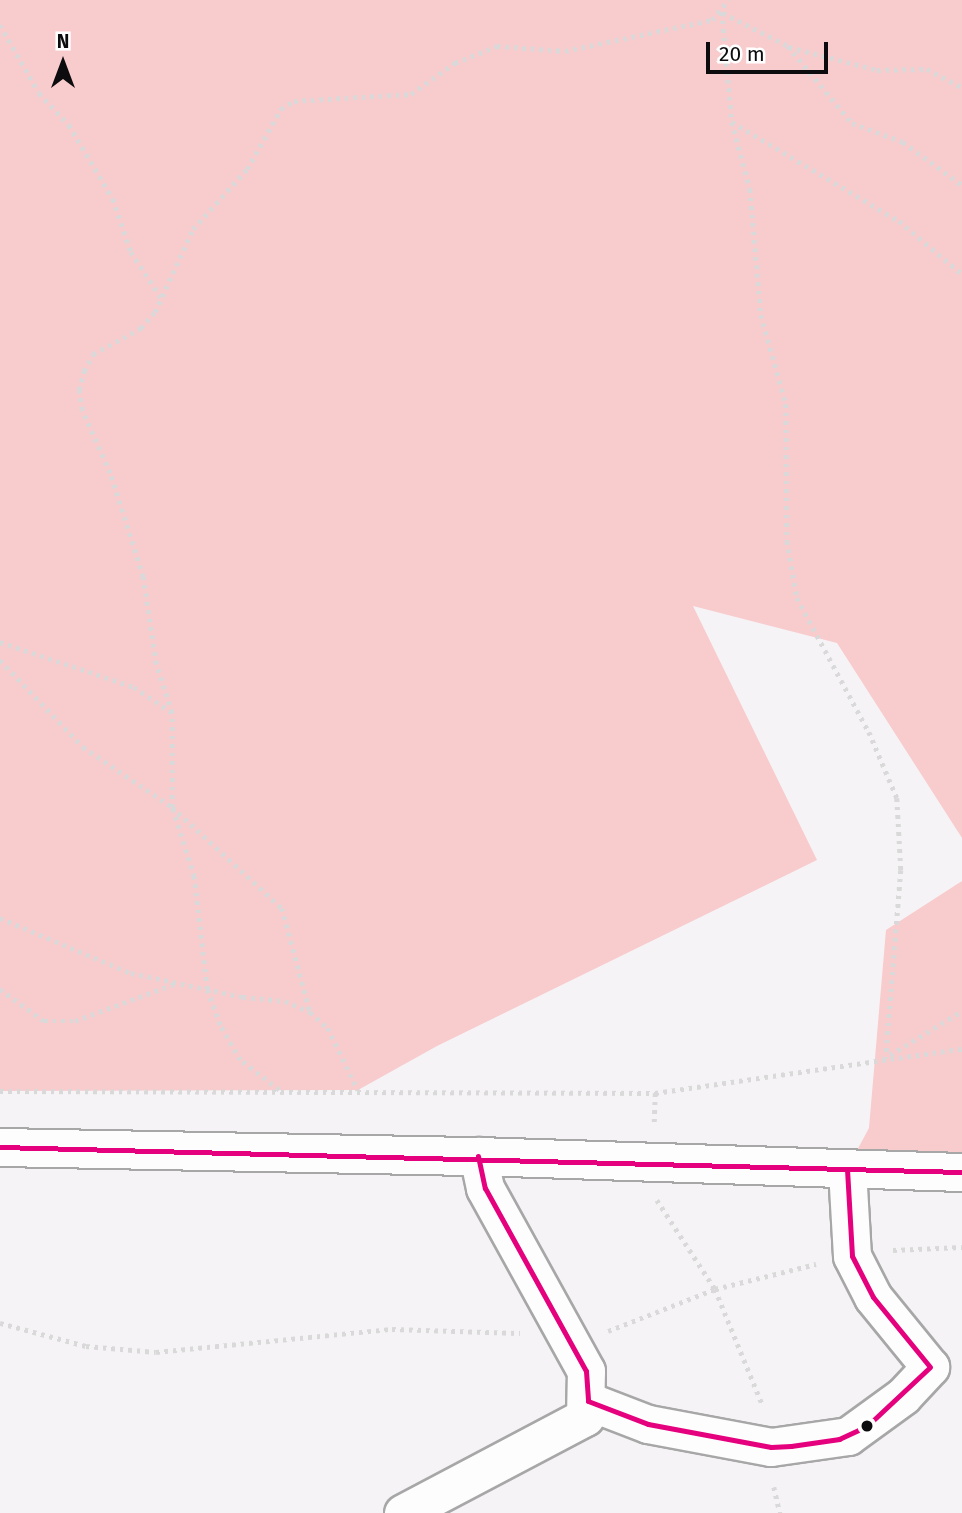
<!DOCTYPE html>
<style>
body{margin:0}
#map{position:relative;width:962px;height:1513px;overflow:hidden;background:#f5f3f6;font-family:"Fira Sans",sans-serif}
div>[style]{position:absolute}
.green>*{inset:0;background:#f8cbcd}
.path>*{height:4.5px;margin-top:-2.25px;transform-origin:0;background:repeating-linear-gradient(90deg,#dad9da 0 3.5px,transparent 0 8.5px)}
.roads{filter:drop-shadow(2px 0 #a8a7a8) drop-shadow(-2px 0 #a8a7a8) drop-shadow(0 2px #a8a7a8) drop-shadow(0 -2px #a8a7a8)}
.street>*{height:37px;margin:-18.5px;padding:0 18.5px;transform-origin:18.5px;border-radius:18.5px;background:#fefdfe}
.bus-1>*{height:5px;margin:-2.5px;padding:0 2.5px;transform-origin:2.5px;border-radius:2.5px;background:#e5007d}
.dots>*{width:19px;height:19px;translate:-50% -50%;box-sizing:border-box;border:4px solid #fff;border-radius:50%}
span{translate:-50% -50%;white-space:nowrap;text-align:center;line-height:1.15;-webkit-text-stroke:5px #fff;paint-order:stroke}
.north{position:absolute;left:28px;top:28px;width:70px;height:70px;-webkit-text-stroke:5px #fff;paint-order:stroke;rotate:0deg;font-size:19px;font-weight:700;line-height:28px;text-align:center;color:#0c0b0d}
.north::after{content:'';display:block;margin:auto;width:24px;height:32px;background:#0c0b0d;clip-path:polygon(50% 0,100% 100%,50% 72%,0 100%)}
.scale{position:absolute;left:706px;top:42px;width:122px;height:32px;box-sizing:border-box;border:4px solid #0c0b0d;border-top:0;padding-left:9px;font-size:21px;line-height:24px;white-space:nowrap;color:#0c0b0d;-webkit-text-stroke:5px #fff;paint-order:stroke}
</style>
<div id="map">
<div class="green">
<i style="clip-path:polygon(0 0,962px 0,962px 838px,837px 643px,693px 606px,817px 860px,437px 1046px,358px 1090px,0 1091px)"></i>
<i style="clip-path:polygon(962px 881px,962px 1172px,847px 1169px,869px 1128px,886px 930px)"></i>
</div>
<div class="path">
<i style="left:722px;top:12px;width:110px;rotate:84.8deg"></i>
<i style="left:732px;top:122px;width:194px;rotate:30.7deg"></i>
<i style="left:899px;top:221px;width:82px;rotate:40.1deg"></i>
<i style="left:723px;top:13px;width:73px;rotate:26.9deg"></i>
<i style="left:788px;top:46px;width:100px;rotate:50.3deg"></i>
<i style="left:852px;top:123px;width:54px;rotate:20.4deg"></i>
<i style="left:903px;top:142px;width:73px;rotate:36.1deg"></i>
<i style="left:0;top:25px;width:78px;rotate:60.2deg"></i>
<i style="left:39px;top:93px;width:44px;rotate:46.8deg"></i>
<i style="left:69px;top:125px;width:86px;rotate:59.3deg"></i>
<i style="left:113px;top:199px;width:56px;rotate:71.2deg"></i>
<i style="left:131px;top:252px;width:56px;rotate:56.6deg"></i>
<i style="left:789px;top:47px;width:91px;rotate:14.6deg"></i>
<i style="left:877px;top:70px;width:50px;rotate:-1.1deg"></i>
<i style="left:927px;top:69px;width:40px;rotate:28deg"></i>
<i style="left:732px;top:122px;width:69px;rotate:75deg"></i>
<i style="left:750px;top:189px;width:126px;rotate:85deg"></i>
<i style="left:761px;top:315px;width:92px;rotate:74.3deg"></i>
<i style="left:786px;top:404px;width:137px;rotate:89.6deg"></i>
<i style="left:787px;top:541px;width:58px;rotate:80deg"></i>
<i style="left:797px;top:598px;width:152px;rotate:61.8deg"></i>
<i style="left:869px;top:732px;width:72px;rotate:67deg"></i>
<i style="left:897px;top:798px;width:72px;rotate:86.8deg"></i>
<i style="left:901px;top:870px;width:189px;rotate:94.6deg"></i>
<i style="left:0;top:642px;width:141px;rotate:18.6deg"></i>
<i style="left:134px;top:687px;width:45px;rotate:34deg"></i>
<i style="left:0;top:660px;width:120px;rotate:46.3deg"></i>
<i style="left:83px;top:747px;width:107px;rotate:34deg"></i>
<i style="left:172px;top:807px;width:149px;rotate:42.6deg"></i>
<i style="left:282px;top:908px;width:108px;rotate:74.9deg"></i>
<i style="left:310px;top:1012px;width:24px;rotate:42deg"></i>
<i style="left:328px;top:1028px;width:69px;rotate:64.2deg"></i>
<i style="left:0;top:918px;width:142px;rotate:22.8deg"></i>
<i style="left:131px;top:973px;width:115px;rotate:12.1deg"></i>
<i style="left:243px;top:997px;width:42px;rotate:5.4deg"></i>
<i style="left:285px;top:1001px;width:27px;rotate:24deg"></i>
<i style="left:0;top:989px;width:54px;rotate:36deg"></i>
<i style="left:44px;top:1021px;width:31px"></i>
<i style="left:75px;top:1021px;width:106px;rotate:-20.5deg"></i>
<i style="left:890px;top:1055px;width:84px;rotate:-31.4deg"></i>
<i style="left:279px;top:1090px;width:49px;rotate:-142.4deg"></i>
<i style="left:240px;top:1060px;width:40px;rotate:-119.7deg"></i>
<i style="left:220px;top:1025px;width:38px;rotate:-110deg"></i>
<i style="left:207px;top:989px;width:113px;rotate:-96.6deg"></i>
<i style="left:194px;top:877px;width:73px;rotate:-107.4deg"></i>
<i style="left:172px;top:807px;width:94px;rotate:-90deg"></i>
<i style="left:172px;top:713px;width:52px;rotate:-108.1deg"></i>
<i style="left:156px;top:664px;width:88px;rotate:-98.5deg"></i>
<i style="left:143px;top:577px;width:109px;rotate:-107.6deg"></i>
<i style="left:110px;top:473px;width:69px;rotate:-114deg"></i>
<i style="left:82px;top:410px;width:20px;rotate:-99deg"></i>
<i style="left:79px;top:390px;width:20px;rotate:-75deg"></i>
<i style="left:84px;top:371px;width:19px;rotate:-62deg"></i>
<i style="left:93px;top:354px;width:55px;rotate:-28.4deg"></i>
<i style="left:141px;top:328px;width:21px;rotate:-49deg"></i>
<i style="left:155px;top:312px;width:91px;rotate:-65.4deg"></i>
<i style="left:193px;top:229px;width:81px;rotate:-48deg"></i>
<i style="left:247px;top:169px;width:69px;rotate:-60.5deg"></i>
<i style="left:281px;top:109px;width:15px;rotate:-32deg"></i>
<i style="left:294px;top:101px;width:117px;rotate:-3.4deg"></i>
<i style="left:411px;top:94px;width:54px;rotate:-35.2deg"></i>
<i style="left:455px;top:63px;width:45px;rotate:-22deg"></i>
<i style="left:497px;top:46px;width:68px;rotate:4.2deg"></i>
<i style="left:565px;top:51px;width:150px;rotate:-11.9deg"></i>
<i style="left:712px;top:20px;width:26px;rotate:-51deg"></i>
<i style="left:0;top:1091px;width:655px;rotate:0.17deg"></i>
<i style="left:655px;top:1093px;width:310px;rotate:-8.2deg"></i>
<i style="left:654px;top:1122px;width:29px;rotate:-88deg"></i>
<i style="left:657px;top:1200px;width:106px;rotate:56.9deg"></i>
<i style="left:715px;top:1289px;width:126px;rotate:67.7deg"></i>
<i style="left:893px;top:1250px;width:69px;rotate:-2.5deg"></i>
<i style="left:0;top:1323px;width:89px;rotate:15deg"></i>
<i style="left:86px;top:1346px;width:70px;rotate:4.9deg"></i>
<i style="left:156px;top:1352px;width:237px;rotate:-5.6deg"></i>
<i style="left:392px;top:1329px;width:128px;rotate:1.8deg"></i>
<i style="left:608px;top:1331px;width:115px;rotate:-21.4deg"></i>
<i style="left:715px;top:1289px;width:104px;rotate:-13.9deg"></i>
<i style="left:774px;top:1487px;width:27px;rotate:77deg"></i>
</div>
<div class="roads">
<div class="street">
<i style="left:0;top:1147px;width:478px;rotate:1.1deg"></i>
<i style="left:478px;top:1156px;width:484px;rotate:1.9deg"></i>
<i style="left:588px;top:1401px;width:64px;rotate:21deg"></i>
<i style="left:648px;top:1424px;width:125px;rotate:10.6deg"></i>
<i style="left:771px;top:1447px;width:78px;rotate:-8.1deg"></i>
<i style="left:848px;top:1436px;width:68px;rotate:-36deg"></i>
<i style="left:903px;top:1396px;width:40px;rotate:-47deg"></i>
<i style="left:930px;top:1367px;width:90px;rotate:-129.2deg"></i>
<i style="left:873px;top:1297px;width:46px;rotate:-117.1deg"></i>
<i style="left:852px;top:1256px;width:87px;rotate:-93.3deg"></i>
<i style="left:403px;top:1513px;width:206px;rotate:-27.8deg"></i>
<i style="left:585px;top:1417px;width:46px;rotate:-88.8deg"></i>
<i style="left:586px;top:1371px;width:209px;rotate:-118.9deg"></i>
<i style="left:485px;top:1188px;width:33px;rotate:-102deg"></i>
</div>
</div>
<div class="bus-1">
<i style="left:0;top:1147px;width:962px;rotate:1.49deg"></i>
<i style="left:478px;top:1156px;width:33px;rotate:78deg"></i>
<i style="left:485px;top:1188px;width:209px;rotate:61.1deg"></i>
<i style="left:586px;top:1371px;width:30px;rotate:86deg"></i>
<i style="left:847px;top:1169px;width:87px;rotate:86.7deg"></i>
<i style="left:852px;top:1256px;width:46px;rotate:62.9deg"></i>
<i style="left:873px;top:1297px;width:90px;rotate:50.8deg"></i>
<i style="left:588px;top:1401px;width:64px;rotate:21deg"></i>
<i style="left:648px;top:1424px;width:125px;rotate:10.6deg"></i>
<i style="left:771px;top:1447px;width:20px;rotate:-3deg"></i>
<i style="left:791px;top:1446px;width:49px;rotate:-8.3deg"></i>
<i style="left:839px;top:1439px;width:31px;rotate:-25deg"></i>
<i style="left:867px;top:1426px;width:86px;rotate:-43.1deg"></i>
</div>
<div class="dots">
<i style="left:867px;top:1426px;background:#0c0b0d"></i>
</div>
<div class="north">N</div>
<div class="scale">20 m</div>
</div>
